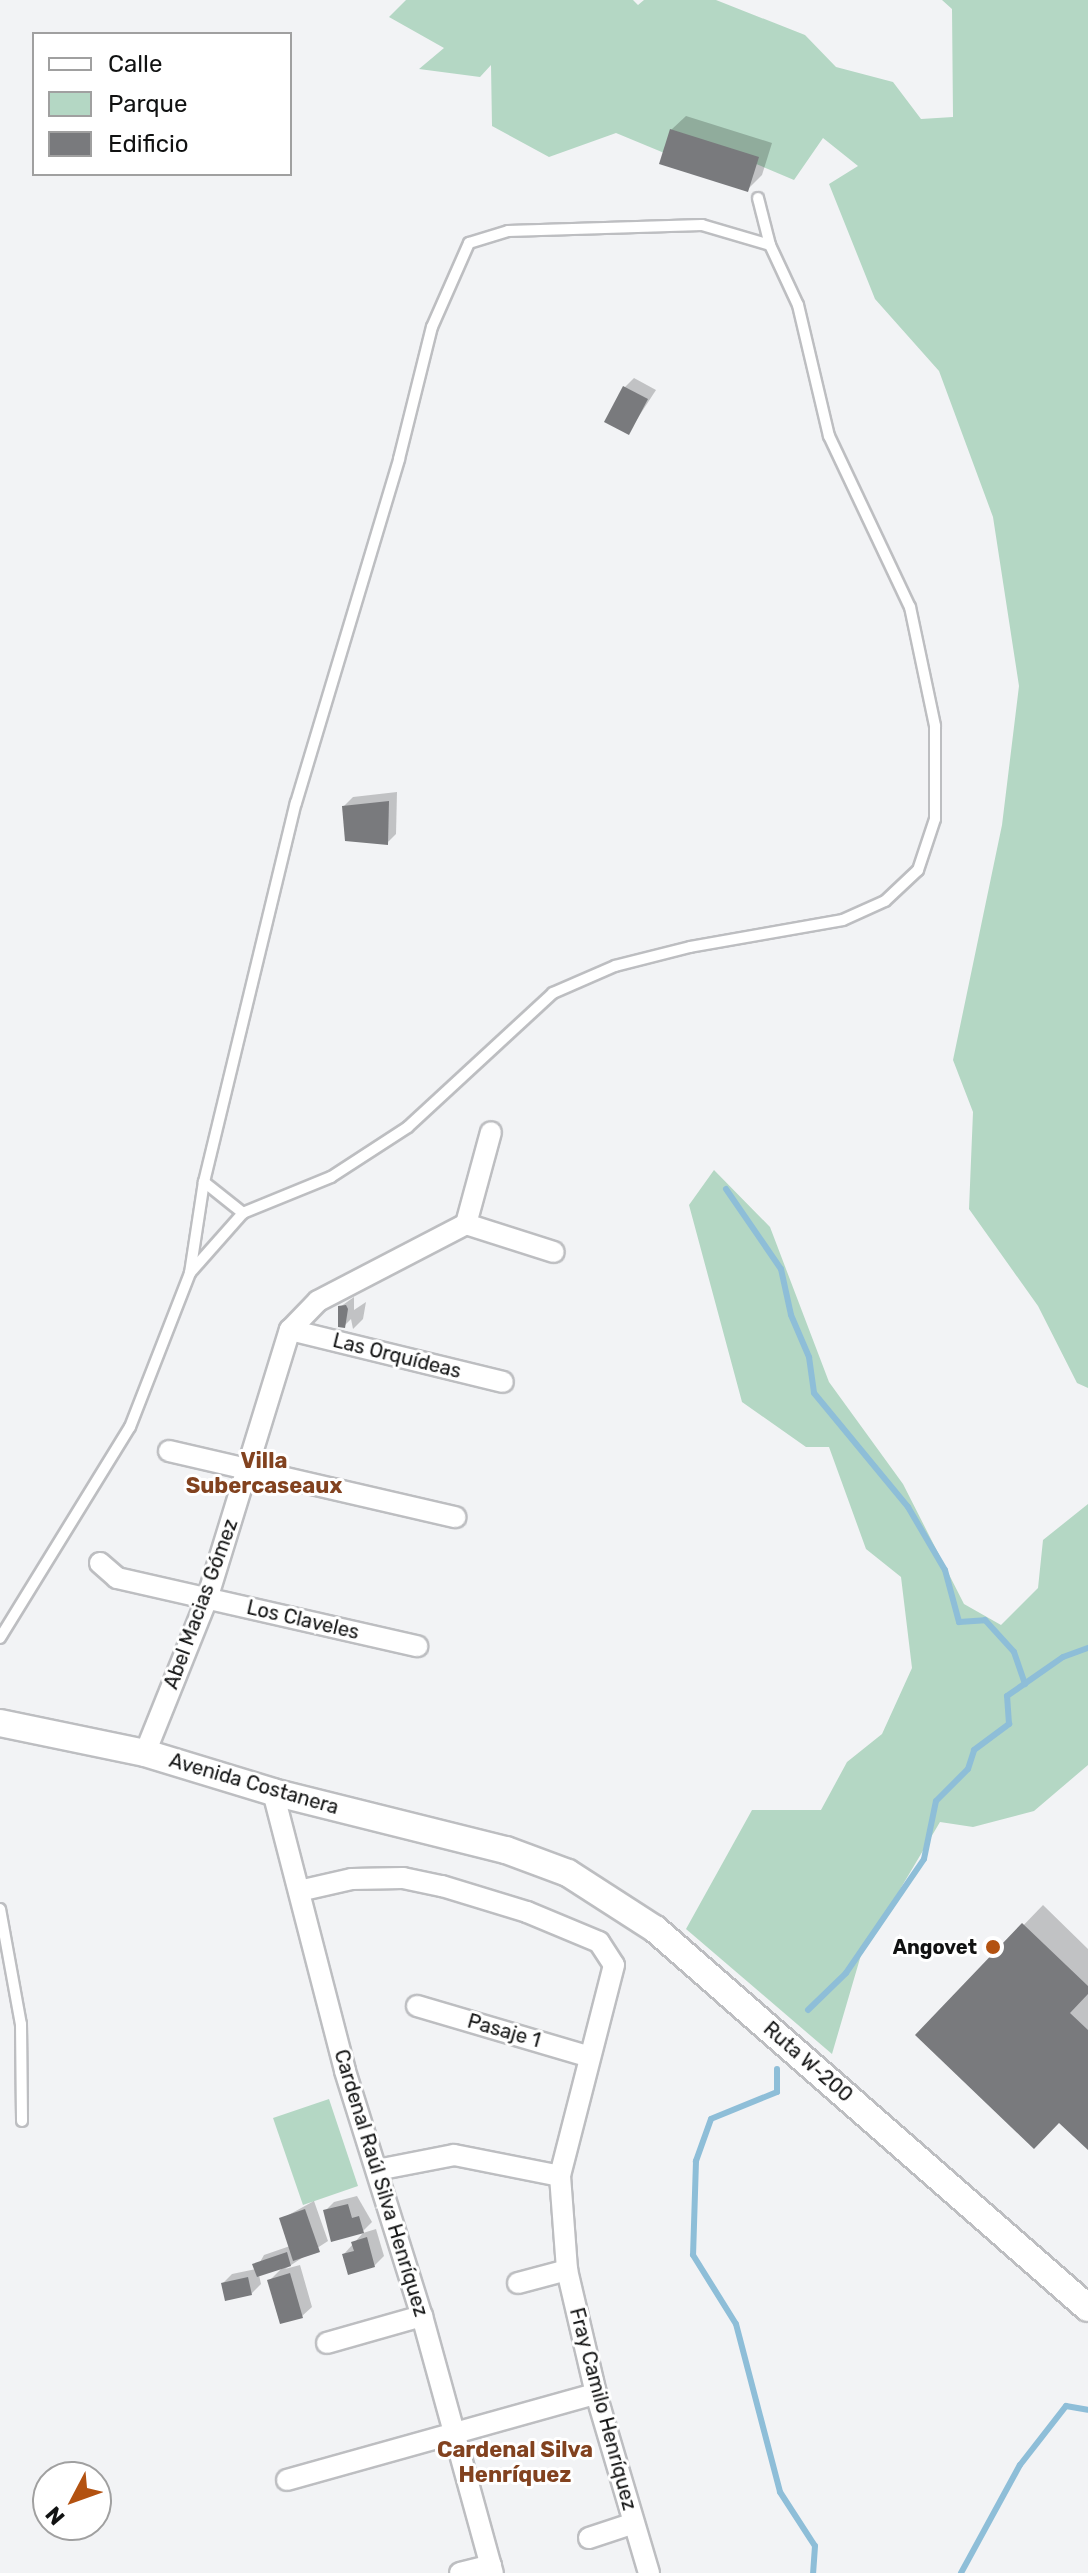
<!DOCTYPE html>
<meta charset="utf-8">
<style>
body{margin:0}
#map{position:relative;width:1088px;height:2573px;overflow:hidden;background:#f2f3f5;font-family:Rubik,sans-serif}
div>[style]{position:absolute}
.green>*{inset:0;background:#b4d7c4}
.shadow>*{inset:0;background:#0003}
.stream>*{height:6px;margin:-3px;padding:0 3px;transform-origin:3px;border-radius:3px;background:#8ebed8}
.building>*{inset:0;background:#797a7d}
.roads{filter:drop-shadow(2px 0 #bdbec1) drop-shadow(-2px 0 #bdbec1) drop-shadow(0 2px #bdbec1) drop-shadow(0 -2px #bdbec1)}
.service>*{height:10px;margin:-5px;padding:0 5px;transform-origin:5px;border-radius:5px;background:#fff}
.minor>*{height:20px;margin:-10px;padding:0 10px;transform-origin:10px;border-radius:10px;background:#fff}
.tertiary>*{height:26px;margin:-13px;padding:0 13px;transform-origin:13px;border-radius:13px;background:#fff}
.dots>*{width:22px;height:22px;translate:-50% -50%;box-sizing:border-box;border:4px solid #fff;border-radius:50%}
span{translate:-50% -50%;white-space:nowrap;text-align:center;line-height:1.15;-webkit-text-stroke:6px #fff;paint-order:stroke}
.street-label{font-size:20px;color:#111212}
.poi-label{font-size:20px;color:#111212;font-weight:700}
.right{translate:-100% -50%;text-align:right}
.neighbourhood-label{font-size:22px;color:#82421f;font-weight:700}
.legend{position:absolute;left:32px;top:32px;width:260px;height:144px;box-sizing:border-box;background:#fff;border:2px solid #a0a0a0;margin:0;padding:10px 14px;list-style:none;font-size:24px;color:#111212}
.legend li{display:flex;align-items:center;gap:16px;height:40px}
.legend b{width:40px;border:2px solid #a0a0a0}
.north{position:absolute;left:32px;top:2461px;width:80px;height:80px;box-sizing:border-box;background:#fff;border:2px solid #a0a0a0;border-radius:50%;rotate:229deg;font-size:22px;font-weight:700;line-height:32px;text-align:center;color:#111212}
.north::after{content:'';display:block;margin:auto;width:28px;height:36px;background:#b35211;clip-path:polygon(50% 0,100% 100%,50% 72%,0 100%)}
</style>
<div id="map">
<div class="green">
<i style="clip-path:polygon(406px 0,633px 0,638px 5px,644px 0,716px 0,805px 35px,836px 67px,893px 82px,921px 119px,953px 117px,952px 9px,942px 0,1088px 0,1088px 1388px,1077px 1383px,1038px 1306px,969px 1209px,973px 1112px,953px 1060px,1002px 825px,1019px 686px,993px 517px,939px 371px,875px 299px,829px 184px,858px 166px,823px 138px,794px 180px,747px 160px,686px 162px,616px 133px,549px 157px,492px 126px,491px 65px,480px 77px,419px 69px,444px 48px,389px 17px)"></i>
<i style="clip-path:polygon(714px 1170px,770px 1227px,829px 1382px,903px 1484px,964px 1604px,1001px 1625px,1038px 1588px,1043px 1540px,1088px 1504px,1088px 1765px,1034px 1811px,973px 1827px,940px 1822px,861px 1955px,832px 2054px,686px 1929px,752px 1810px,821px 1810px,847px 1762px,882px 1734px,912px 1668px,901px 1577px,866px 1549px,829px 1447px,806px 1447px,742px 1402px,689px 1205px)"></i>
<i style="clip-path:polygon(329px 2099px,358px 2186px,303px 2205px,273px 2118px)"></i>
</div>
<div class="shadow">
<i style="clip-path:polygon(686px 116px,772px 143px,762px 175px,748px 189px,671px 130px)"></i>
<i style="clip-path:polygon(634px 378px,656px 390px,628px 433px,625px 387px)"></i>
<i style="clip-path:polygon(397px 792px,396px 834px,387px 843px,344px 806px,353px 797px)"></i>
<i style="clip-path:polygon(354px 1297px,354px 1310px,366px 1302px,363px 1319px,353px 1329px,351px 1319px,344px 1326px,340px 1307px)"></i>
<i style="clip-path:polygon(1043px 1905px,1088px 1949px,1088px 2147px,1060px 2120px,918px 2035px)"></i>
<i style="clip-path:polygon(357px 2196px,372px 2222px,363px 2231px,325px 2211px,334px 2202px)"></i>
<i style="clip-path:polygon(314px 2201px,328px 2241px,285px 2269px,300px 2265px,312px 2307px,302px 2316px,269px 2281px,284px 2266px,259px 2275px,261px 2284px,251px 2294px,223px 2283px,232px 2274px,256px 2269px,264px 2255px,290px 2246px,281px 2219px)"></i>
<i style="clip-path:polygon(376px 2229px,384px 2256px,374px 2266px,344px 2254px,363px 2233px)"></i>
</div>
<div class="stream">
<i style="left:726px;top:1189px;width:97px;rotate:55.5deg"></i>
<i style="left:781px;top:1269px;width:47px;rotate:77.7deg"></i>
<i style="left:791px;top:1315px;width:46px;rotate:66.8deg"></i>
<i style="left:809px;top:1357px;width:36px;rotate:82deg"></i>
<i style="left:814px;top:1393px;width:148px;rotate:50.5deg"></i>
<i style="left:908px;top:1507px;width:73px;rotate:59.6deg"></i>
<i style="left:945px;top:1570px;width:54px;rotate:74.9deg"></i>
<i style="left:959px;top:1622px;width:26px;rotate:-4deg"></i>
<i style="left:985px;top:1620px;width:43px;rotate:47.8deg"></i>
<i style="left:1014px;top:1652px;width:34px;rotate:71deg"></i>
<i style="left:808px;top:2010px;width:53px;rotate:-44.2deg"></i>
<i style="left:846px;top:1973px;width:138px;rotate:-55.6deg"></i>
<i style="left:924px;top:1859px;width:59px;rotate:-78.3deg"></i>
<i style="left:936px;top:1801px;width:45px;rotate:-45deg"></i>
<i style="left:968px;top:1769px;width:20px;rotate:-72deg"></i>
<i style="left:974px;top:1750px;width:44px;rotate:-36.6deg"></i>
<i style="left:1009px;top:1724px;width:28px;rotate:-94deg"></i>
<i style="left:1007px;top:1696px;width:68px;rotate:-34.9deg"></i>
<i style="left:1063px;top:1657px;width:27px;rotate:-20deg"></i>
<i style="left:777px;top:2069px;width:23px;rotate:90deg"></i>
<i style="left:777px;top:2092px;width:71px;rotate:157.8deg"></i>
<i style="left:711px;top:2119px;width:45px;rotate:109.7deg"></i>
<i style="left:696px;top:2161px;width:94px;rotate:91.8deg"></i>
<i style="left:693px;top:2255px;width:81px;rotate:58.1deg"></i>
<i style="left:736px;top:2324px;width:174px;rotate:75.3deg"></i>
<i style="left:780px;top:2492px;width:64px;rotate:57.1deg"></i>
<i style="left:815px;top:2546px;width:27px;rotate:94deg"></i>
<i style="left:961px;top:2573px;width:123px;rotate:-61.4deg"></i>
<i style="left:1020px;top:2465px;width:75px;rotate:-52.1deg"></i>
<i style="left:1066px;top:2406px;width:22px;rotate:10deg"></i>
</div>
<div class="building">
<i style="clip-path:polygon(670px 129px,759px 157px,748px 192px,659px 164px)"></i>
<i style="clip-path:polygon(623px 386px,648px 399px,629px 435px,604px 422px)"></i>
<i style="clip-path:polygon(389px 801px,388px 845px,345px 841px,342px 806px)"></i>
<i style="clip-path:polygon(346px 1305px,348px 1309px,345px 1328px,338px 1327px,338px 1306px)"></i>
<i style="clip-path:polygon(1022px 1923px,1088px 1986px,1088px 1994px,1070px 2013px,1088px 2030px,1088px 2150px,1059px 2123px,1034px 2149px,915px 2035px)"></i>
<i style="clip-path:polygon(348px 2204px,352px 2218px,359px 2216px,364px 2233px,331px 2242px,323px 2210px)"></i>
<i style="clip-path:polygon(305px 2209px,320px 2252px,293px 2261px,279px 2218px)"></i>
<i style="clip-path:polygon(367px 2237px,375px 2267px,348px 2275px,342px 2254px,354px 2251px,351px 2242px)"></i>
<i style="clip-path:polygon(287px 2252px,291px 2266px,257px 2277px,252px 2264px)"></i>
<i style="clip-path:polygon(290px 2273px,303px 2318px,280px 2324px,267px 2280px)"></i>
<i style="clip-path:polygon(248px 2277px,252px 2295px,225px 2301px,221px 2283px)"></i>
</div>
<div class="roads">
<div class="service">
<i style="left:758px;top:198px;width:49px;rotate:75.7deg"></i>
<i style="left:204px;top:1182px;width:50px;rotate:38.5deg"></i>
<i style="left:0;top:1638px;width:248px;rotate:-58.4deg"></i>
<i style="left:130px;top:1427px;width:165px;rotate:-68.7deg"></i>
<i style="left:190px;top:1273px;width:92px;rotate:-81.3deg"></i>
<i style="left:204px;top:1182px;width:390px;rotate:-76.4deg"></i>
<i style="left:296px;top:803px;width:359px;rotate:-73.3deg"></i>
<i style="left:399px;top:459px;width:136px;rotate:-76deg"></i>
<i style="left:432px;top:327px;width:92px;rotate:-66.2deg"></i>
<i style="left:469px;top:243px;width:41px;rotate:-17.1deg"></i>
<i style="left:508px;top:231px;width:194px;rotate:-1.8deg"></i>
<i style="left:702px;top:225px;width:71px;rotate:16.4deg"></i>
<i style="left:770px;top:245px;width:66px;rotate:65deg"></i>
<i style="left:798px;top:305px;width:135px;rotate:76.7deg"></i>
<i style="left:829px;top:436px;width:189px;rotate:64.7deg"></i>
<i style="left:910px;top:607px;width:122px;rotate:78.1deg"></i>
<i style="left:935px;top:726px;width:93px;rotate:90deg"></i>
<i style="left:935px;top:819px;width:54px;rotate:108.4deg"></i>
<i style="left:918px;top:870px;width:45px;rotate:136.8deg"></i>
<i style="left:885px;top:901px;width:46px;rotate:155.7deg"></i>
<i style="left:843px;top:920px;width:155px;rotate:170deg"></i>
<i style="left:690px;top:947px;width:77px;rotate:165.8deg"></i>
<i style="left:615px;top:966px;width:68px;rotate:156.5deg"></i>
<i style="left:553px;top:993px;width:197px;rotate:137.3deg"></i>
<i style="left:408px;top:1127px;width:92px;rotate:147deg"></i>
<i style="left:331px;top:1177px;width:95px;rotate:157.8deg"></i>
<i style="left:243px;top:1213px;width:80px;rotate:131.5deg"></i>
<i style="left:0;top:1909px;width:117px;rotate:79.7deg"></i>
<i style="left:21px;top:2024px;width:97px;rotate:89.4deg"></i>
</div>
<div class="minor">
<i style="left:466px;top:1224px;width:92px;rotate:17.7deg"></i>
<i style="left:290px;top:1330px;width:219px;rotate:13.7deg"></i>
<i style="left:169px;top:1451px;width:294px;rotate:13deg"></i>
<i style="left:100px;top:1563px;width:23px;rotate:41deg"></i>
<i style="left:117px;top:1578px;width:308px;rotate:12.8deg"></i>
<i style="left:145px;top:1753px;width:166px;rotate:-68.1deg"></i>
<i style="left:207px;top:1599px;width:282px;rotate:-72.9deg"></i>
<i style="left:290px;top:1330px;width:40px;rotate:-46deg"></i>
<i style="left:318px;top:1301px;width:167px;rotate:-27.5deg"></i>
<i style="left:466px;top:1224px;width:95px;rotate:-74.8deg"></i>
<i style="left:273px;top:1792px;width:288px;rotate:75.5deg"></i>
<i style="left:345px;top:2071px;width:257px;rotate:72.6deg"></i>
<i style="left:422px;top:2316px;width:267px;rotate:74.6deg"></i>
<i style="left:299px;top:1891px;width:54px;rotate:-12.8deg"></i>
<i style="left:352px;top:1879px;width:51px;rotate:-1.1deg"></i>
<i style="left:403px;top:1878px;width:40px;rotate:12deg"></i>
<i style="left:442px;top:1886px;width:89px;rotate:17deg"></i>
<i style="left:527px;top:1912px;width:78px;rotate:22.6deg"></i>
<i style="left:599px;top:1942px;width:27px;rotate:57deg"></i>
<i style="left:614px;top:1965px;width:218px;rotate:104.4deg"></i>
<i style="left:560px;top:2176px;width:94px;rotate:85.7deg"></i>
<i style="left:567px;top:2270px;width:127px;rotate:76.8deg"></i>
<i style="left:596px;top:2394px;width:187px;rotate:73.5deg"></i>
<i style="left:417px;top:2006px;width:180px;rotate:16.4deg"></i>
<i style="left:377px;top:2170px;width:78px;rotate:-11deg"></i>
<i style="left:454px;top:2155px;width:108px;rotate:11.2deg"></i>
<i style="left:518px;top:2283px;width:51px;rotate:-14.9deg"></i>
<i style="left:327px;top:2343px;width:99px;rotate:-15.9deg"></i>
<i style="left:287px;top:2480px;width:321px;rotate:-15.6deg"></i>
<i style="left:589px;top:2538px;width:47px;rotate:-18.4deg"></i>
<i style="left:460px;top:2573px;width:32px;rotate:-14deg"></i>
</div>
<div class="tertiary">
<i style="left:0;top:1723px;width:148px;rotate:11.7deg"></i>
<i style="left:145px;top:1753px;width:134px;rotate:16.9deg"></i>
<i style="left:273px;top:1792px;width:240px;rotate:14deg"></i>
<i style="left:506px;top:1850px;width:66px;rotate:20.4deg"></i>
<i style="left:568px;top:1873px;width:103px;rotate:32.8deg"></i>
<i style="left:655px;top:1929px;width:575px;rotate:41.2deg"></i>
</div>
</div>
<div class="dots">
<i style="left:993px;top:1947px;background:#b35211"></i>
</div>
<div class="street-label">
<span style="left:397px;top:1356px;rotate:14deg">Las Orquídeas</span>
<span style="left:201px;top:1604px;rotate:-70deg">Abel Macias Gómez</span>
<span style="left:303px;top:1620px;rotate:13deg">Los Claveles</span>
<span style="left:254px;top:1784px;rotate:16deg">Avenida Costanera</span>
<span style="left:504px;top:2031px;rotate:16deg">Pasaje 1</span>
<span style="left:808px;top:2062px;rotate:41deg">Ruta W-200</span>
<span style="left:381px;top:2183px;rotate:73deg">Cardenal Raúl Silva Henríquez</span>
<span style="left:603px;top:2409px;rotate:75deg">Fray Camilo Henríquez</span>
</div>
<div class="poi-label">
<span class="right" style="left:977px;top:1947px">Angovet</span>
</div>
<div class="neighbourhood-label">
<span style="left:264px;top:1473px">Villa<br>Subercaseaux</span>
<span style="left:515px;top:2462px">Cardenal Silva<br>Henríquez</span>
</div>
<ul class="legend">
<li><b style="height:10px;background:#fff"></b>Calle</li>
<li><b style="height:22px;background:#b4d7c4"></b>Parque</li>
<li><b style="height:22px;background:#797a7d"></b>Edificio</li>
</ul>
<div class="north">N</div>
</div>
